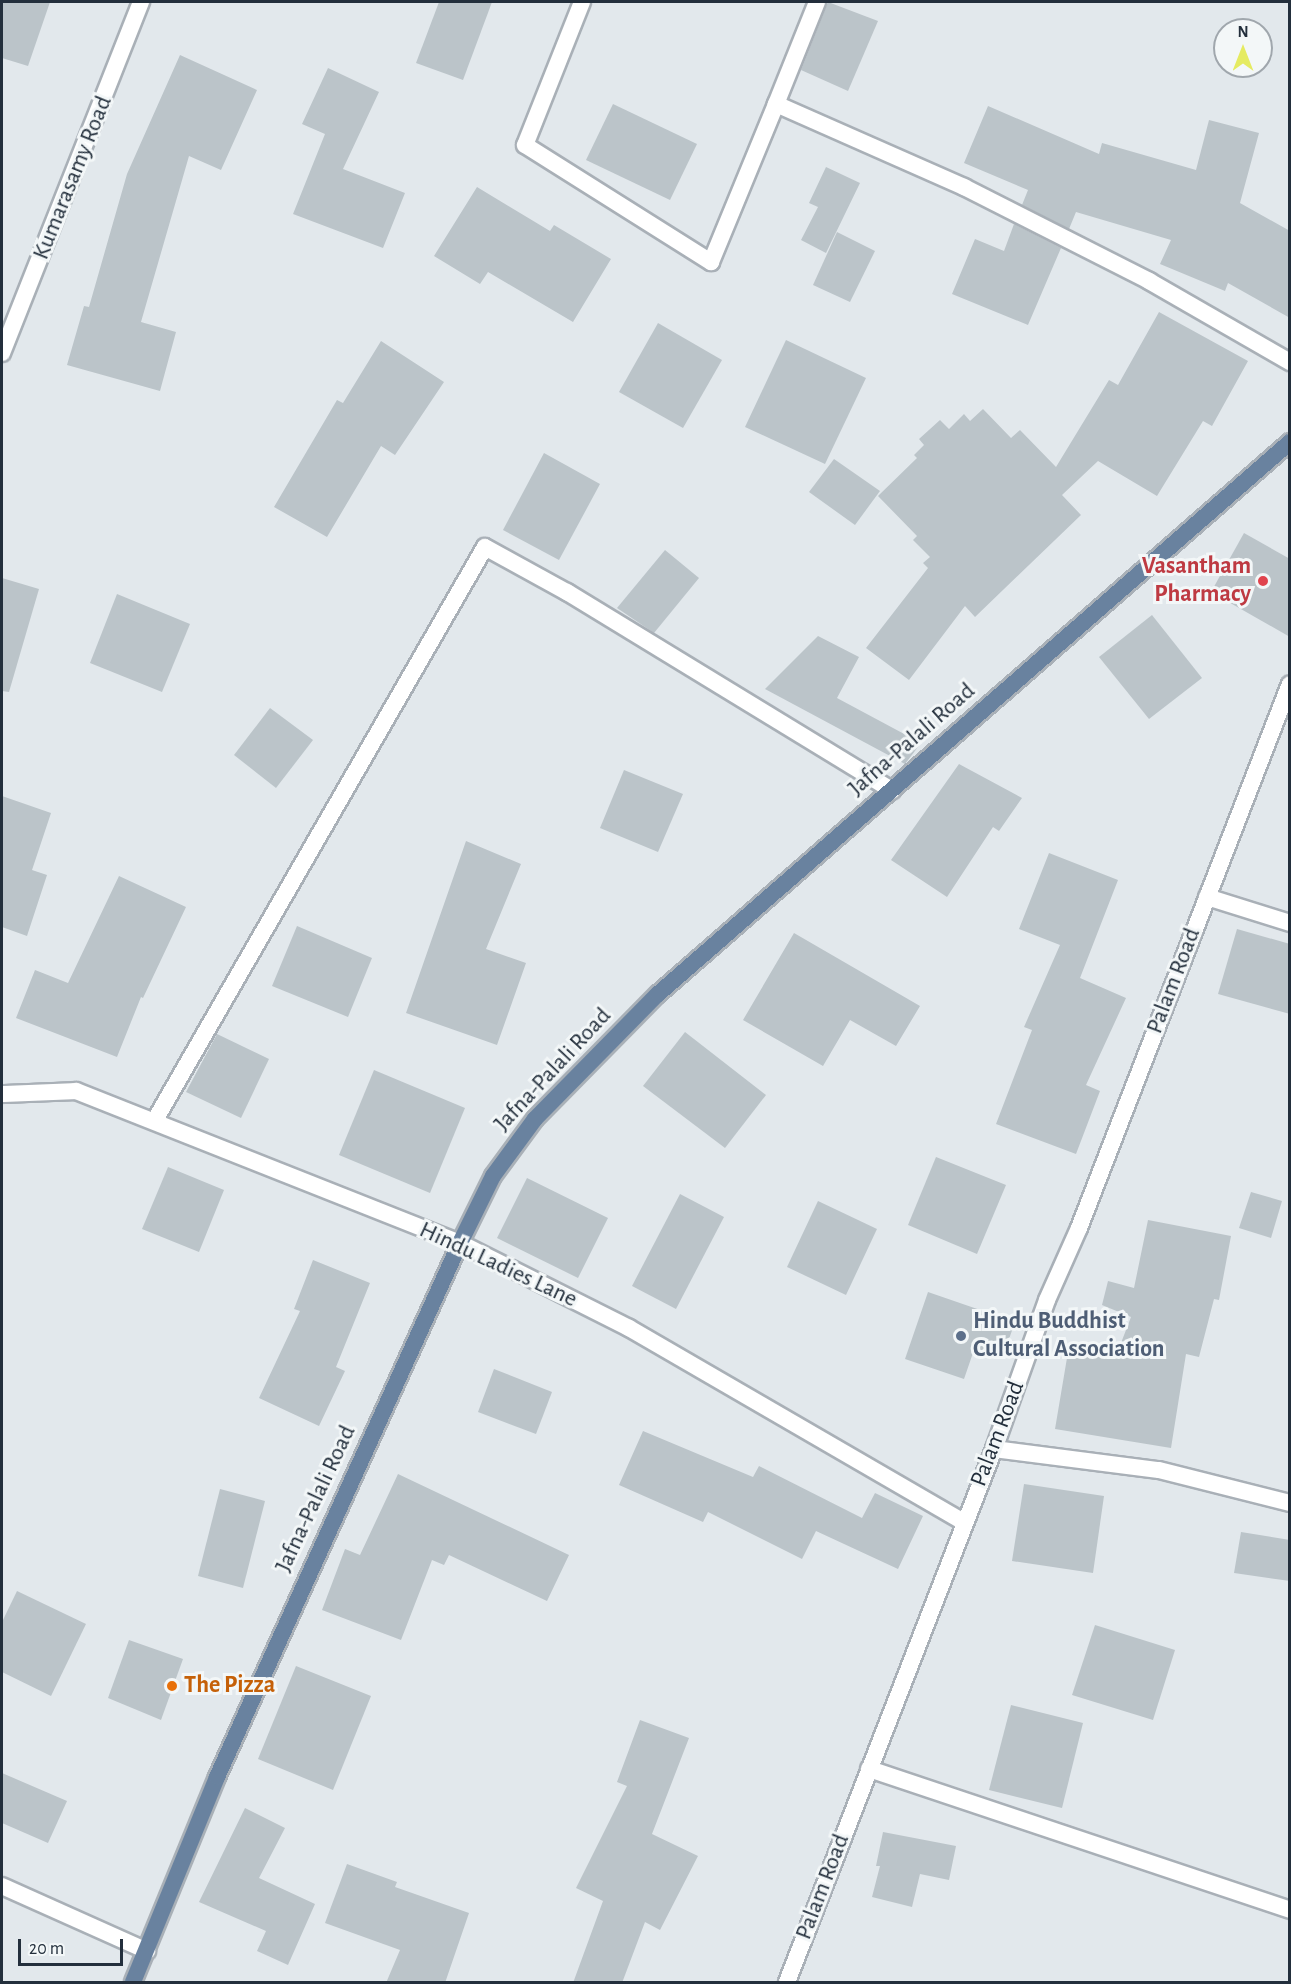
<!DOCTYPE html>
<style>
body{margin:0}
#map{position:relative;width:1291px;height:1984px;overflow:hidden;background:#e2e8ec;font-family:"Alegreya Sans",sans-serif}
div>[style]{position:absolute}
.building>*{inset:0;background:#bbc4c9}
.roads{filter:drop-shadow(2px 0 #a9b0b7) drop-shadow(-2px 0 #a9b0b7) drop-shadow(0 2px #a9b0b7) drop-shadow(0 -2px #a9b0b7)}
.minor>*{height:16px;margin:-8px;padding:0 8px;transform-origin:8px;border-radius:8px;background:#fff}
.primary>*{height:16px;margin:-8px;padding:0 8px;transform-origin:8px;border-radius:8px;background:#69829f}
.dots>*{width:16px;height:16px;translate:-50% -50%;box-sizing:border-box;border:3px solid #f3f7f8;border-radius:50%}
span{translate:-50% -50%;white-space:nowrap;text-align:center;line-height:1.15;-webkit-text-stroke:6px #f3f7f8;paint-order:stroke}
.street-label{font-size:24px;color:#232f3c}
.health-label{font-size:24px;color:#be3a42;font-weight:700}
.right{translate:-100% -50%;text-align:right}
.service-label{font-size:24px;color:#4e5e75;font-weight:700}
.left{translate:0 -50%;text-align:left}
.food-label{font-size:24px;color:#c56008;font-weight:700}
.frame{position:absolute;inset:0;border:3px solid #232f3c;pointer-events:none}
.north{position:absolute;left:1213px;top:18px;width:60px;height:60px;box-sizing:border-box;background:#f3f7f8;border:2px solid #a0a7ad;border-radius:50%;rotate:0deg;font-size:16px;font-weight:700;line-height:24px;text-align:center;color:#232f3c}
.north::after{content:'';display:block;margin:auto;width:21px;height:27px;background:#e5eb61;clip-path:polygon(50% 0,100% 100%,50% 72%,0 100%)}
.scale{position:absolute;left:18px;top:1939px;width:105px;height:27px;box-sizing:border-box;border:3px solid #232f3c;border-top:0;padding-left:8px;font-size:18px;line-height:21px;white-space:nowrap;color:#232f3c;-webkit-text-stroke:4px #f3f7f8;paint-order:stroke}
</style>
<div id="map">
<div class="building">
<i style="clip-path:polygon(2px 2px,50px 2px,28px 66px,2px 58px)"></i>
<i style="clip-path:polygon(439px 2px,492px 2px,463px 80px,416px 63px)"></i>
<i style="clip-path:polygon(828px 2px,878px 21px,848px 91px,801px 70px)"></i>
<i style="clip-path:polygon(180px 55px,257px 90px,221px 170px,189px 156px,141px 322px,176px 332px,160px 391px,67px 365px,84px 306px,89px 307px,127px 174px)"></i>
<i style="clip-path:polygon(328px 68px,379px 92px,343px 169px,405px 193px,383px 248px,293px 214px,325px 134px,302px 124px)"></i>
<i style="clip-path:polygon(613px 104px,697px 144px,670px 200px,586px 160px)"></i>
<i style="clip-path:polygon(988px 106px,1099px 154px,1102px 143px,1196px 170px,1209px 120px,1259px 133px,1240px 203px,1290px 231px,1290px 318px,1228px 283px,1225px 291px,1160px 264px,1171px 240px,1076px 212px,1069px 229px,1022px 205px,1028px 190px,964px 163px)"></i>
<i style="clip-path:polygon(826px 167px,860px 183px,826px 253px,801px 240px,818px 207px,809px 203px)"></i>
<i style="clip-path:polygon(477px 187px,550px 231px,554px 225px,611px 259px,573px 322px,488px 272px,480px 284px,434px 256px)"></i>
<i style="clip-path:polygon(1014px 224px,1061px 248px,1028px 325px,952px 294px,975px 239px,1004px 251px)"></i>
<i style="clip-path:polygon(837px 232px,875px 251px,850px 302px,813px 285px)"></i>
<i style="clip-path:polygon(1159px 312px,1248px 361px,1212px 426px,1203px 421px,1157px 496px,1098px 461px,1062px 495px,1081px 515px,975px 617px,965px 606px,909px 680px,866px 648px,928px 568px,923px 563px,930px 557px,913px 540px,917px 536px,878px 496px,917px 458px,914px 455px,924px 445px,919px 439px,940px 420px,949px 429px,964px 414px,970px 421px,983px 409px,1011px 438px,1020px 430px,1056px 467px,1109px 380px,1118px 385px)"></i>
<i style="clip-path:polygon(658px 323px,722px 360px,683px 428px,619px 392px)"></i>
<i style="clip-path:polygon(786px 340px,866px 378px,825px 464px,745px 427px)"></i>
<i style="clip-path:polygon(381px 341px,444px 382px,395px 455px,381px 446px,327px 537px,274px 507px,337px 400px,343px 403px)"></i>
<i style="clip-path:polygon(544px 453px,600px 484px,559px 560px,503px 530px)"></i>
<i style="clip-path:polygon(834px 459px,880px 491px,855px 525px,809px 492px)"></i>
<i style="clip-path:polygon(1244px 533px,1290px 559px,1290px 637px,1211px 592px)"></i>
<i style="clip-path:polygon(665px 550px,699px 578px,654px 633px,617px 608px)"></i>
<i style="clip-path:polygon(2px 578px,39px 589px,9px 692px,2px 691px)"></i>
<i style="clip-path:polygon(117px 594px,190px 624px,162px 692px,90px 663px)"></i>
<i style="clip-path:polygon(1152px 615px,1202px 678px,1149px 719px,1099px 657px)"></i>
<i style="clip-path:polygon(818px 636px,859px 657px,837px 698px,921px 743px,905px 764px,765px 689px)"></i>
<i style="clip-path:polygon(270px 708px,313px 740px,276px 788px,234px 755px)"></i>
<i style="clip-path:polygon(959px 764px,1022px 798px,999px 831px,993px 827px,947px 897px,891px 860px)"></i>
<i style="clip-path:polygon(624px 770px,683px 794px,658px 852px,600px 828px)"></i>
<i style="clip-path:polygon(2px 796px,51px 813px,32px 870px,47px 875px,27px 936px,2px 927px)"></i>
<i style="clip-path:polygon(466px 841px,521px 864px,486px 949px,526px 963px,497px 1045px,406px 1013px)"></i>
<i style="clip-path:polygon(1049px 853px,1118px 880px,1080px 978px,1126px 998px,1086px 1085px,1100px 1091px,1076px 1154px,996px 1124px,1032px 1030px,1024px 1027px,1060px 945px,1019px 929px)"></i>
<i style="clip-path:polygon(119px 876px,186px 907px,143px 998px,141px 997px,117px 1057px,16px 1018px,35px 970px,68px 983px)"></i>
<i style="clip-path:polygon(297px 926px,372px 958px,348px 1017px,272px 986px)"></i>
<i style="clip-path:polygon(1237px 929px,1290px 944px,1290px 1014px,1218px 994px)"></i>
<i style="clip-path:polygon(794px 933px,920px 1006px,896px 1046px,850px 1020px,823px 1066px,743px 1020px)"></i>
<i style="clip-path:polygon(685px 1032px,766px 1095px,725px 1148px,643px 1086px)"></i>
<i style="clip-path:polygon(217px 1034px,269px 1059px,241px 1118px,186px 1092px)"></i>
<i style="clip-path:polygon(374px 1070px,465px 1108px,430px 1193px,339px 1155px)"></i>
<i style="clip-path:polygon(936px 1157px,1006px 1185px,977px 1254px,908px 1225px)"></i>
<i style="clip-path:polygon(168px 1167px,224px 1190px,199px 1252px,142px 1229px)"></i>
<i style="clip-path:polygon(527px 1178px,608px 1218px,578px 1278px,497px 1238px)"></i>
<i style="clip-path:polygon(1251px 1192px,1282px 1201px,1271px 1238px,1239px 1228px)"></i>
<i style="clip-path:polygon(680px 1194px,724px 1217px,676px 1309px,632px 1286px)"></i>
<i style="clip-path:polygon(818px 1201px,877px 1229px,846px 1295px,787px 1267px)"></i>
<i style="clip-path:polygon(1148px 1220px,1231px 1236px,1219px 1300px,1214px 1299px,1199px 1357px,1186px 1354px,1171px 1448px,1055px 1429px,1068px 1352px,1089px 1356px,1091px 1347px,1116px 1356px,1131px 1317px,1102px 1305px,1108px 1281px,1134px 1288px)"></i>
<i style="clip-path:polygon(313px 1260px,370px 1283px,336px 1367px,345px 1371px,319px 1426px,259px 1398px,300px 1311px,294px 1309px)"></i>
<i style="clip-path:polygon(928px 1292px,1015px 1322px,1002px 1359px,974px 1350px,964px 1379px,905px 1359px)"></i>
<i style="clip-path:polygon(494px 1369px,552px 1392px,536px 1434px,478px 1412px)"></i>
<i style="clip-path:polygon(643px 1431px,753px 1477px,759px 1466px,862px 1518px,875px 1493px,923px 1516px,898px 1569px,816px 1531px,802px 1559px,708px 1512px,703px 1522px,619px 1485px)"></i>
<i style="clip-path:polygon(398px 1474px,569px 1555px,547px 1601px,449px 1555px,444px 1565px,432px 1560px,401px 1640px,322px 1610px,345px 1549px,360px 1555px)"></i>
<i style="clip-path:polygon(1024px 1484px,1104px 1496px,1093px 1573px,1012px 1561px)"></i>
<i style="clip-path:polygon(220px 1489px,265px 1501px,243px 1588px,198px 1576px)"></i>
<i style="clip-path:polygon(1241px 1532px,1290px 1540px,1290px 1581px,1234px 1573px)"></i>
<i style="clip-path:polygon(17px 1591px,86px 1624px,51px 1696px,2px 1672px,2px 1622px)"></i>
<i style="clip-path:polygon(1095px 1625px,1175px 1650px,1153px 1720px,1072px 1695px)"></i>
<i style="clip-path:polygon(129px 1640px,183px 1659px,161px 1720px,108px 1698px)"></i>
<i style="clip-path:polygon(296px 1666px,371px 1696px,333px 1790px,258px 1759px)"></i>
<i style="clip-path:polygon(1011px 1705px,1083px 1723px,1062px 1808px,989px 1790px)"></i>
<i style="clip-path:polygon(640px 1720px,689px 1738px,652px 1834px,698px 1856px,660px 1930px,645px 1922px,622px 1983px,573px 1983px,603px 1901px,576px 1888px,627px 1786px,617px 1782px)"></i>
<i style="clip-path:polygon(2px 1773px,67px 1801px,48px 1843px,2px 1823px)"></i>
<i style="clip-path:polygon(245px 1808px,285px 1828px,259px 1878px,315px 1904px,288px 1965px,257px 1951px,266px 1931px,199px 1902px)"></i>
<i style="clip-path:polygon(883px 1832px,956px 1846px,949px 1880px,920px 1874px,912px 1907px,872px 1897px,880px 1866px,876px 1866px)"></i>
<i style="clip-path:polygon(347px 1864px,397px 1882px,395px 1887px,469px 1913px,445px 1983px,386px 1983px,400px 1950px,325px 1923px)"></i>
</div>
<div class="roads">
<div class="minor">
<i style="left:582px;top:2px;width:154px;rotate:111.7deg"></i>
<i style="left:525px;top:145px;width:220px;rotate:32.2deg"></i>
<i style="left:711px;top:262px;width:171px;rotate:-67.6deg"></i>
<i style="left:776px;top:104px;width:206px;rotate:23.8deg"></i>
<i style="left:964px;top:187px;width:208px;rotate:26.9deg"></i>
<i style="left:1149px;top:281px;width:163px;rotate:29.9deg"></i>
<i style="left:776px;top:104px;width:110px;rotate:-68.1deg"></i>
<i style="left:2px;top:353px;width:378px;rotate:-68.4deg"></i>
<i style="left:1207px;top:897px;width:87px;rotate:17.4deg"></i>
<i style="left:2px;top:1094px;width:74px;rotate:-2.3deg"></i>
<i style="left:76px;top:1091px;width:413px;rotate:21.6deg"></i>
<i style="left:460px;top:1243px;width:189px;rotate:26.7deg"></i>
<i style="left:629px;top:1328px;width:387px;rotate:30.1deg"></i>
<i style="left:155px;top:1120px;width:661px;rotate:-60.06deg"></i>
<i style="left:485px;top:547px;width:94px;rotate:28.8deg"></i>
<i style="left:567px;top:592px;width:381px;rotate:31.4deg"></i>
<i style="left:994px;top:1449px;width:166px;rotate:7.3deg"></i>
<i style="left:1159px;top:1470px;width:135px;rotate:14.1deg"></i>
<i style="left:869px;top:1769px;width:444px;rotate:18.5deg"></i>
<i style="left:2px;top:1886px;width:159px;rotate:24.1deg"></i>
<i style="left:787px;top:1982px;width:572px;rotate:-68.78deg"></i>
<i style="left:994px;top:1449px;width:158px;rotate:-70.4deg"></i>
<i style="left:1047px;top:1300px;width:79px;rotate:-66deg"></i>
<i style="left:1079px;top:1228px;width:583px;rotate:-68.8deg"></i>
</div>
<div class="primary">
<i style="left:133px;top:1982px;width:222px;rotate:-67.7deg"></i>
<i style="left:217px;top:1777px;width:587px;rotate:-65.53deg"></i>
<i style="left:460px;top:1243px;width:75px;rotate:-63.8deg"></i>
<i style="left:493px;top:1176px;width:71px;rotate:-53.6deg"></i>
<i style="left:535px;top:1119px;width:175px;rotate:-45.5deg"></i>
<i style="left:658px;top:994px;width:839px;rotate:-41.13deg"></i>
</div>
</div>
<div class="dots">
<i style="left:1263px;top:581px;background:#e0444e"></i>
<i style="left:961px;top:1336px;background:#5c6f8a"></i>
<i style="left:172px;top:1686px;background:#e8710a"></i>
</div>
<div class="street-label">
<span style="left:73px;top:178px;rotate:-68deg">Kumarasamy Road</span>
<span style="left:912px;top:740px;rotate:-41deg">Jafna-Palali Road</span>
<span style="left:1174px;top:981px;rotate:-69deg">Palam Road</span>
<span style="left:553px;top:1070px;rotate:-47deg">Jafna-Palali Road</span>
<span style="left:498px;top:1265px;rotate:25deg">Hindu Ladies Lane</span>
<span style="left:998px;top:1434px;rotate:-69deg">Palam Road</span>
<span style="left:316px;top:1499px;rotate:-65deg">Jafna-Palali Road</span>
<span style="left:823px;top:1887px;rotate:-69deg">Palam Road</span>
</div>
<div class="health-label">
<span class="right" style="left:1251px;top:581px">Vasantham<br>Pharmacy</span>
</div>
<div class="service-label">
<span class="left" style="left:973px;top:1336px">Hindu Buddhist<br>Cultural Association</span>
</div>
<div class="food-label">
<span class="left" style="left:184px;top:1686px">The Pizza</span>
</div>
<div class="frame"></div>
<div class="north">N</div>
<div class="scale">20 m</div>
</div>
